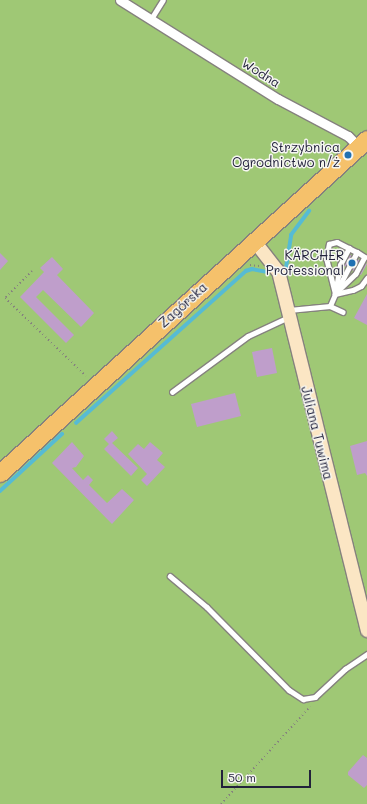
<!DOCTYPE html>
<meta charset="utf-8">
<style>
body{margin:0}
#map{position:relative;width:367px;height:804px;overflow:hidden;background:#e8e2c1;font-family:Mali,sans-serif}
div>[style]{position:absolute}
.green>*{inset:0;background:#9fc875}
.stream>*{height:3.5px;margin:-1.75px;padding:0 1.75px;transform-origin:1.75px;border-radius:1.75px;background:#56bbd4}
.building>*{inset:0;background:#bf9ecb}
.path>*{height:2px;margin-top:-1px;transform-origin:0;background:repeating-linear-gradient(90deg,#85827e 0 1px,transparent 0 4px)}
.roads{filter:drop-shadow(1px 0 #85827e) drop-shadow(-1px 0 #85827e) drop-shadow(0 1px #85827e) drop-shadow(0 -1px #85827e)}
.lane>*{height:4.5px;margin:-2.25px;padding:0 2.25px;transform-origin:2.25px;border-radius:2.25px;background:#fff}
.street>*{height:9px;margin:-4.5px;padding:0 4.5px;transform-origin:4.5px;border-radius:4.5px;background:#fff}
.secondary>*{height:13px;margin:-6.5px;padding:0 6.5px;transform-origin:6.5px;border-radius:6.5px;background:#fbe6c4}
.highway>*{height:17px;margin:-8.5px;padding:0 8.5px;transform-origin:8.5px;border-radius:8.5px;background:#f5c16b}
.dots>*{width:11px;height:11px;translate:-50% -50%;box-sizing:border-box;border:2px solid #f6f6f2;border-radius:50%}
span{translate:-50% -50%;white-space:nowrap;text-align:center;line-height:1.15;-webkit-text-stroke:3px #f6f6f2;paint-order:stroke}
.street-label{font-size:13px;color:#22223b}
.poi-label{font-size:13px;color:#22223b}
.right{translate:-100% -50%;text-align:right}
.scale{position:absolute;left:221px;top:770px;width:90px;height:18px;box-sizing:border-box;border:2px solid #22223b;border-top:0;padding-left:5px;font-size:12px;line-height:14px;white-space:nowrap;color:#22223b;-webkit-text-stroke:3px #f6f6f2;paint-order:stroke}
</style>
<div id="map">
<div class="green">
<i style="clip-path:polygon(0 0,367px 0,367px 804px,0 804px)"></i>
</div>
<div class="stream">
<i style="left:286px;top:268px;width:33px;rotate:-81deg"></i>
<i style="left:291px;top:235px;width:30px;rotate:-53deg"></i>
<i style="left:76px;top:423px;width:228px;rotate:-41.8deg"></i>
<i style="left:246px;top:271px;width:6px;rotate:-18deg"></i>
<i style="left:252px;top:269px;width:16px;rotate:11deg"></i>
<i style="left:0;top:491px;width:84px;rotate:-42.6deg"></i>
</div>
<div class="building">
<i style="clip-path:polygon(343px 251px,367px 264px,361px 275px,337px 262px)"></i>
<i style="clip-path:polygon(0 253px,8px 261px,0 270px)"></i>
<i style="clip-path:polygon(52px 257px,63px 269px,57px 275px,94px 313px,81px 327px,43px 290px,36px 297px,74px 335px,66px 343px,20px 297px,44px 272px,40px 268px)"></i>
<i style="clip-path:polygon(367px 294px,367px 325px,354px 318px)"></i>
<i style="clip-path:polygon(272px 348px,277px 373px,257px 377px,252px 352px)"></i>
<i style="clip-path:polygon(235px 393px,241px 416px,197px 427px,191px 404px)"></i>
<i style="clip-path:polygon(112px 431px,118px 438px,112px 443px,138px 468px,131px 476px,104px 449px,109px 444px,104px 439px)"></i>
<i style="clip-path:polygon(367px 441px,367px 476px,365px 473px,357px 475px,350px 446px)"></i>
<i style="clip-path:polygon(72px 442px,84px 456px,76px 467px,72px 468px,83px 480px,88px 475px,93px 480px,89px 485px,107px 503px,122px 489px,134px 500px,112px 524px,52px 463px)"></i>
<i style="clip-path:polygon(150px 442px,163px 453px,157px 460px,165px 467px,147px 486px,141px 480px,147px 474px,128px 454px,138px 444px,144px 449px)"></i>
<i style="clip-path:polygon(363px 755px,367px 758px,367px 785px,364px 788px,348px 775px,348px 772px)"></i>
</div>
<div class="path">
<i style="left:250px;top:265px;width:9px;rotate:6deg"></i>
<i style="left:32px;top:271px;width:38px;rotate:135deg"></i>
<i style="left:5px;top:298px;width:112px;rotate:43.9deg"></i>
<i style="left:221px;top:804px;width:132px;rotate:-47.5deg"></i>
</div>
<div class="roads">
<div class="lane">
<i style="left:151px;top:19px;width:22px;rotate:-58deg"></i>
<i style="left:336px;top:288px;width:23px;rotate:-80deg"></i>
<i style="left:340px;top:265px;width:19px;rotate:-62deg"></i>
<i style="left:335px;top:294px;width:36px;rotate:-104deg"></i>
<i style="left:326px;top:259px;width:15px;rotate:-79deg"></i>
<i style="left:329px;top:244px;width:8px;rotate:-14deg"></i>
<i style="left:337px;top:242px;width:22px;rotate:27deg"></i>
<i style="left:335px;top:294px;width:18px;rotate:-13deg"></i>
<i style="left:353px;top:290px;width:9px;rotate:-27deg"></i>
<i style="left:361px;top:286px;width:10px;rotate:-53deg"></i>
<i style="left:330px;top:306px;width:13px;rotate:-67deg"></i>
<i style="left:335px;top:294px;width:47px;rotate:-62.4deg"></i>
<i style="left:357px;top:252px;width:9px;rotate:32deg"></i>
<i style="left:365px;top:257px;width:19px;rotate:118deg"></i>
<i style="left:356px;top:274px;width:29px;rotate:136deg"></i>
<i style="left:289px;top:310px;width:41px;rotate:-5.6deg"></i>
<i style="left:330px;top:306px;width:14px;rotate:25deg"></i>
<i style="left:172px;top:392px;width:94px;rotate:-36.4deg"></i>
<i style="left:248px;top:336px;width:45px;rotate:-24.9deg"></i>
<i style="left:170px;top:576px;width:48px;rotate:40deg"></i>
<i style="left:207px;top:607px;width:117px;rotate:45.3deg"></i>
<i style="left:289px;top:690px;width:17px;rotate:33deg"></i>
<i style="left:303px;top:699px;width:12px;rotate:-9deg"></i>
<i style="left:315px;top:697px;width:41px;rotate:-43deg"></i>
<i style="left:345px;top:669px;width:27px;rotate:-34deg"></i>
</div>
<div class="street">
<i style="left:120px;top:0;width:186px;rotate:32.1deg"></i>
<i style="left:278px;top:99px;width:79px;rotate:27.9deg"></i>
<i style="left:348px;top:136px;width:14px;rotate:45deg"></i>
</div>
<div class="secondary">
<i style="left:255px;top:242px;width:37px;rotate:52deg"></i>
<i style="left:278px;top:271px;width:370px;rotate:76.1deg"></i>
</div>
<div class="highway">
<i style="left:0;top:473px;width:496px;rotate:-42.3deg"></i>
</div>
</div>
<div class="dots">
<i style="left:348px;top:155px;background:#1f6fb2"></i>
<i style="left:352px;top:263px;background:#1f6fb2"></i>
</div>
<div class="street-label">
<span style="left:261px;top:73px;rotate:32deg">Wodna</span>
<span style="left:183px;top:305px;rotate:-42deg">Zagórska</span>
<span style="left:317px;top:433px;rotate:76deg">Juliana Tuwima</span>
</div>
<div class="poi-label">
<span class="right" style="left:340px;top:155px">Strzybnica<br>Ogrodnictwo n/ż</span>
<span class="right" style="left:344px;top:263px">KÄRCHER<br>Professional</span>
</div>
<div class="scale">50 m</div>
</div>
